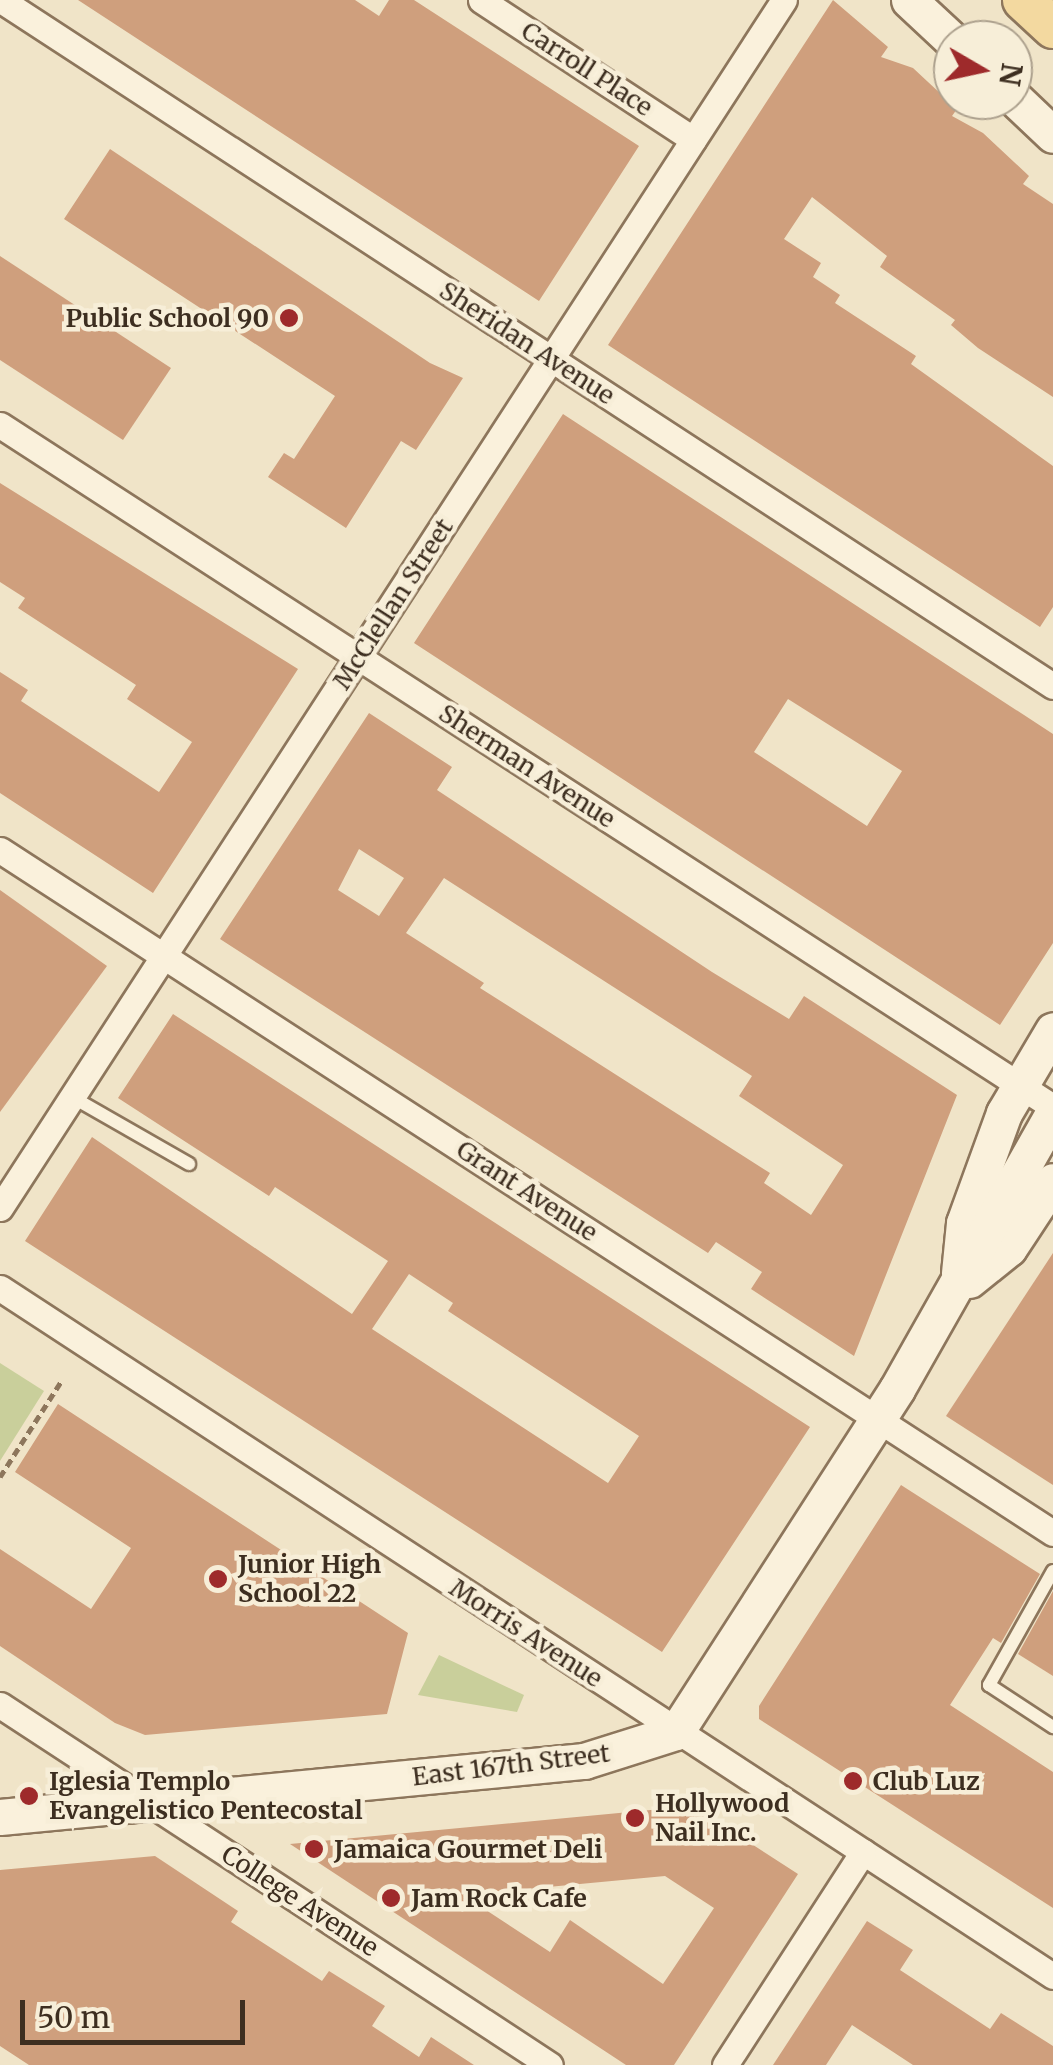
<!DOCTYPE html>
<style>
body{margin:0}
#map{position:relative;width:1053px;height:2065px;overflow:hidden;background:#f0e4c8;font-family:Merriweather,serif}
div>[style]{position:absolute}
.green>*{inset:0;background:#c9cf9b}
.building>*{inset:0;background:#cf9f7d}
.path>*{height:5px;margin-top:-2.5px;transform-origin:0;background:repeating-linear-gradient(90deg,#8d765c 0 8px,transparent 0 13px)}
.roads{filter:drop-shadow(2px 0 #8d765c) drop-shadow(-2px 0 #8d765c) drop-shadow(0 2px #8d765c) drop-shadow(0 -2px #8d765c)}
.lane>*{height:12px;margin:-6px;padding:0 6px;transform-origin:6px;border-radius:6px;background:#faf1dc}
.street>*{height:25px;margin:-12.5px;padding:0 12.5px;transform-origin:12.5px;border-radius:12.5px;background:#faf1dc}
.secondary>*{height:35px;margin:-17.5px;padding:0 17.5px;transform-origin:17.5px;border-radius:17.5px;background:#faf1dc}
.primary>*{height:40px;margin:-20px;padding:0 20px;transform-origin:20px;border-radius:20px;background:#f3d9a0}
.dots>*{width:28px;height:28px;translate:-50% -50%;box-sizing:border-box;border:5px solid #f7eed8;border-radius:50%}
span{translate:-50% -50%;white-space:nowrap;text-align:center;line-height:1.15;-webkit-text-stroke:9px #f7eed8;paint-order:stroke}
.street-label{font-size:25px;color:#3d2e20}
.poi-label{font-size:25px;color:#3d2e20;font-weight:700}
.right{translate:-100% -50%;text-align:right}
.left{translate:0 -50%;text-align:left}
.north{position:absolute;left:933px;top:20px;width:100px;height:100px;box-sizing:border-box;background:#f7eed8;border:2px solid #ada18e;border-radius:50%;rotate:99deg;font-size:28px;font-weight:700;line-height:40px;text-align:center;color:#3d2e20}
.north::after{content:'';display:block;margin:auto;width:35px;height:45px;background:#9e2a2b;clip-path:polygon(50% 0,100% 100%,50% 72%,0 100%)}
.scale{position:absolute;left:20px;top:2000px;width:225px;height:45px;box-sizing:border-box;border:5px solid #3d2e20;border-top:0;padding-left:12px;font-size:30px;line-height:35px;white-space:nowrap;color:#3d2e20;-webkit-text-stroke:8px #f7eed8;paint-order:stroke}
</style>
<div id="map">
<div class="green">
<i style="clip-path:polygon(0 1363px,44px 1391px,0 1461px)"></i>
<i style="clip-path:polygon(439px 1655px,524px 1695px,517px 1712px,418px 1695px)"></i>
</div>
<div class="building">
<i style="clip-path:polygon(78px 0,355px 0,379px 16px,389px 0,414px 0,639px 146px,539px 301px)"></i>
<i style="clip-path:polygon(833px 0,888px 47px,881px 57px,913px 68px,957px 109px,952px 116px,983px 133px,1029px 176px,1023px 184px,1053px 204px,1053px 397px,978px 348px,951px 325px,955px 320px,880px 267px,887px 256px,812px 197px,784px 239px,821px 263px,813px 277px,840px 295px,835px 303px,916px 356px,911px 364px,1053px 466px,1053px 607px,1040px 627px,608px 345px)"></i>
<i style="clip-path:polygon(110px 149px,430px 363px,463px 378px,416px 450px,401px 441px,346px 528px,268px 477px,284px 453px,294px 459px,335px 396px,64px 219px)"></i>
<i style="clip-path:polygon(0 256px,171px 368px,123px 440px,0 360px)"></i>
<i style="clip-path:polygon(evenodd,563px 414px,1053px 734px,1053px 943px,1000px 1025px,414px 643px,563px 414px,788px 699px,902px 771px,867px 826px,754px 752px,788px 699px)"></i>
<i style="clip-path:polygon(0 483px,298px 669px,153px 893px,0 793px,0 672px,28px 690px,21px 701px,159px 792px,192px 742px,127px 699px,136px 685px,18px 608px,25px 598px,0 582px)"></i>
<i style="clip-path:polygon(evenodd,369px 713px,452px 767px,437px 790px,712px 972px,789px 1019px,804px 996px,957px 1095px,854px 1356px,751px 1289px,762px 1272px,716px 1242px,708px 1253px,220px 939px,369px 713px,359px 849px,404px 878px,379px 916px,338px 890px,359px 849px,369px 713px,444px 878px,752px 1076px,739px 1096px,843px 1165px,811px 1215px,764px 1183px,770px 1173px,510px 1007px,480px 988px,484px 983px,406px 933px,444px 878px)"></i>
<i style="clip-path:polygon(0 890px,107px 966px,0 1112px)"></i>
<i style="clip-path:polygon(evenodd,173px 1014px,810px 1427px,662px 1652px,25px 1241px,92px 1137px,352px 1314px,388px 1261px,275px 1187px,269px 1196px,118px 1098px,173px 1014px,409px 1274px,453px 1303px,448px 1311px,639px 1436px,608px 1483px,372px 1329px,409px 1274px)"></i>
<i style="clip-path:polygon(1053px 1253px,1053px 1485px,946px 1416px)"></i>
<i style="clip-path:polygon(58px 1404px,408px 1633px,387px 1714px,145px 1735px,115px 1723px,0 1646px,0 1549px,91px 1609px,131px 1548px,15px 1472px)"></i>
<i style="clip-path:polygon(901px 1485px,1040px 1574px,1001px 1643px,993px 1638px,950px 1705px,1053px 1772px,1053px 1908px,759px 1719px,759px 1706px)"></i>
<i style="clip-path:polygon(1053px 1591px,1053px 1676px,1018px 1654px)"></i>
<i style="clip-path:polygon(evenodd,693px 1806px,798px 1874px,674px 2065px,626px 2065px,290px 1844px,693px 1806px,665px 1876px,714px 1908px,663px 1984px,570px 1920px,550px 1952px,463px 1895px,665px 1876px)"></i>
<i style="clip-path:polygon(155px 1856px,238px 1911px,231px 1922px,322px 1981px,329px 1971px,385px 2006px,372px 2026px,419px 2057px,431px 2037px,474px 2065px,29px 2065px,0 2046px,0 1870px)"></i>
<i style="clip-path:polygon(867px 1921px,913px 1950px,900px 1970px,990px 2029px,1001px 2013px,1053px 2046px,1053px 2065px,913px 2065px,852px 2025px,826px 2065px,773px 2065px)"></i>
</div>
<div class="path">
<i style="left:0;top:1477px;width:115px;rotate:-57.4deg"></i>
</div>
<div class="roads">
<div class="lane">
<i style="left:72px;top:1097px;width:135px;rotate:29.8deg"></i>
<i style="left:1053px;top:1571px;width:131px;rotate:119.3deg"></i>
<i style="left:989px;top:1685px;width:77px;rotate:33.3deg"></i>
</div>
<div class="street">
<i style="left:1px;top:0;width:1256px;rotate:33.11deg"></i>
<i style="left:481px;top:0;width:254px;rotate:33.3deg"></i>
<i style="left:0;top:425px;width:1255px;rotate:32.93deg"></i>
<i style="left:0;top:850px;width:1255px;rotate:32.97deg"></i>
<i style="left:0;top:1208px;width:1440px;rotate:-57.02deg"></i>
<i style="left:0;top:1288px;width:1258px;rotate:33.16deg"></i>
<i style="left:0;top:1705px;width:657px;rotate:33.21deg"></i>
<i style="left:725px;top:2065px;width:254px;rotate:-57.1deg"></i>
</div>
<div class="secondary">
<i style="left:909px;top:0;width:60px;rotate:43deg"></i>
<i style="left:1013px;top:97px;width:55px;rotate:43.5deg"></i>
<i style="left:959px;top:1273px;width:50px;rotate:-84.3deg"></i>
<i style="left:964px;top:1223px;width:117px;rotate:-70deg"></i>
<i style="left:1004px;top:1113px;width:96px;rotate:-59.4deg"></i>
<i style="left:969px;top:1280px;width:51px;rotate:-38.7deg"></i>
<i style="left:1009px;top:1248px;width:80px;rotate:-56.7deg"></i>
<i style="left:0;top:1817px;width:587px;rotate:-5.48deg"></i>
<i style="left:584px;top:1761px;width:96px;rotate:-17.5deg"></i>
<i style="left:676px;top:1732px;width:408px;rotate:-57.2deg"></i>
<i style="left:897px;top:1389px;width:317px;rotate:-60.5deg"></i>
</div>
<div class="primary">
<i style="left:1023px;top:0;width:41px;rotate:43deg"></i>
</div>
</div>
<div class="dots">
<i style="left:289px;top:318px;background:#9e2a2b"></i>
<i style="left:218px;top:1579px;background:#9e2a2b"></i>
<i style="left:853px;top:1781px;background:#9e2a2b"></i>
<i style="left:29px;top:1796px;background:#9e2a2b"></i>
<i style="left:635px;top:1818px;background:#9e2a2b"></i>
<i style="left:314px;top:1849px;background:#9e2a2b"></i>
<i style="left:391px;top:1898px;background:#9e2a2b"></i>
</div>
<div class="street-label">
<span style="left:587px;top:69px;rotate:33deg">Carroll Place</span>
<span style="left:527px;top:343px;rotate:33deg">Sheridan Avenue</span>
<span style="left:393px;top:604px;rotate:-57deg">McClellan Street</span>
<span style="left:527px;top:766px;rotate:33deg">Sherman Avenue</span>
<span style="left:527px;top:1191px;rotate:33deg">Grant Avenue</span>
<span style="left:526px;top:1633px;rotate:33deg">Morris Avenue</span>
<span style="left:511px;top:1765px;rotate:-7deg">East 167th Street</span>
<span style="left:300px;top:1901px;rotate:33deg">College Avenue</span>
</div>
<div class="poi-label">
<span class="right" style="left:269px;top:318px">Public School 90</span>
<span class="left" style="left:238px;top:1579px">Junior High<br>School 22</span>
<span class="left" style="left:873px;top:1781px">Club Luz</span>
<span class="left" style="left:49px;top:1796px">Iglesia Templo<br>Evangelistico Pentecostal</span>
<span class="left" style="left:655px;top:1818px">Hollywood<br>Nail Inc.</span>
<span class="left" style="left:334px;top:1849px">Jamaica Gourmet Deli</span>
<span class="left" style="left:411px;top:1898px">Jam Rock Cafe</span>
</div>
<div class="north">N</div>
<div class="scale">50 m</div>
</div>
